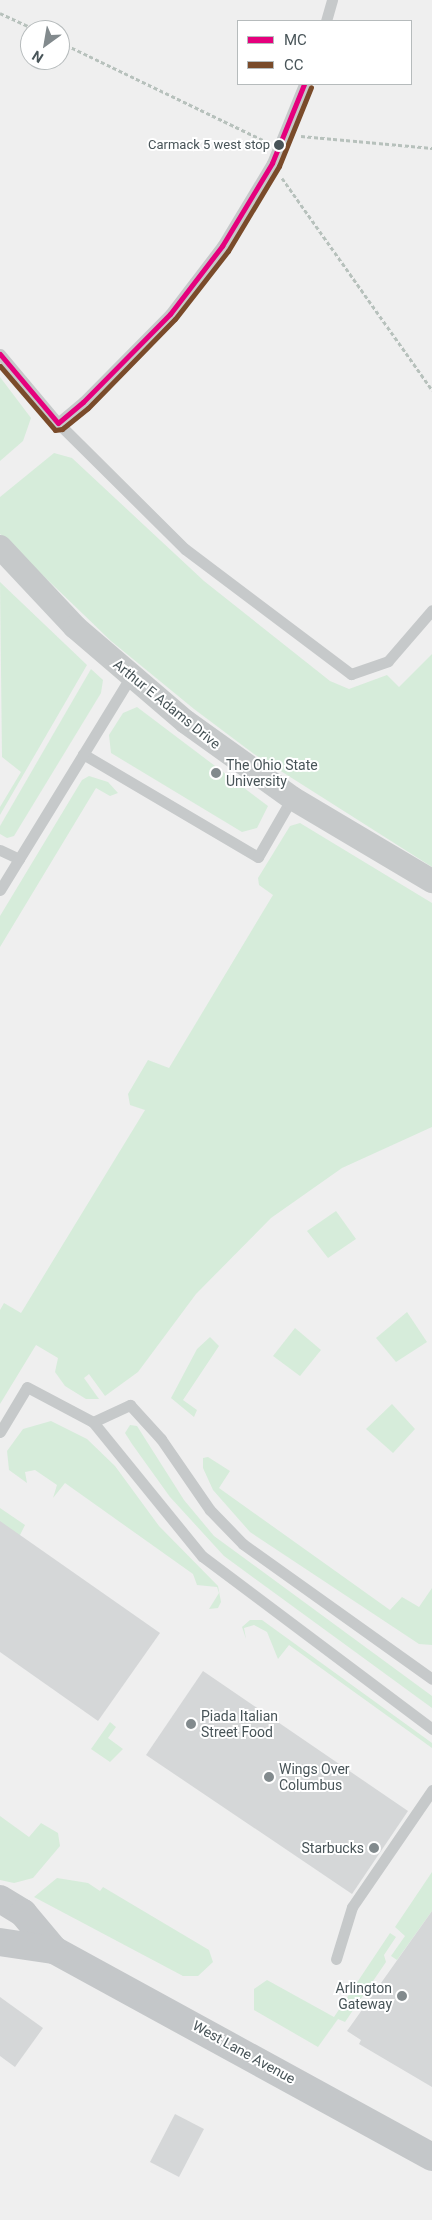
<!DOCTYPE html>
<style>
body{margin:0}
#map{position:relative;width:432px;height:2220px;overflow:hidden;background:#efefef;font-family:Roboto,sans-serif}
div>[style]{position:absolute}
.green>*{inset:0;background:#d6ecda}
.building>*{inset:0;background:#d5d7d8}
.path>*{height:3px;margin-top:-1.5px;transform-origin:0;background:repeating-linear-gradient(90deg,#b7c1bc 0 4px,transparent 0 6.5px)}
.service>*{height:11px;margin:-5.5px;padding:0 5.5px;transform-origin:5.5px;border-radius:5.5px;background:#c6c9ca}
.minor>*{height:24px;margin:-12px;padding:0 12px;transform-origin:12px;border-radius:12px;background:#c6c9ca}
.primary>*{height:28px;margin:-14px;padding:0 14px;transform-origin:14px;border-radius:14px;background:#c4c7c9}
.bus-1>*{height:5px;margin:-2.5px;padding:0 2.5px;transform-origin:2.5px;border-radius:2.5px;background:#e5007d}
.bus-2>*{height:5px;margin:-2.5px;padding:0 2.5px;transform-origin:2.5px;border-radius:2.5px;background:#7a4b2a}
.dots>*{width:14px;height:14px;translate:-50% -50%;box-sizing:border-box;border:2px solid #fff;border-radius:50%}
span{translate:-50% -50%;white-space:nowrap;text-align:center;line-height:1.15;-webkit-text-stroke:4px #fff;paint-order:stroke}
.bus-label{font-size:13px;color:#485458}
.right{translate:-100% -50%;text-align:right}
.street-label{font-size:14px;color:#485458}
.poi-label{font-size:14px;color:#485458}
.left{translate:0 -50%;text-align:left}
.legend{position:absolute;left:237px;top:20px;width:175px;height:65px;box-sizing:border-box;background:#fff;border:1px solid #b6bbbc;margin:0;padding:6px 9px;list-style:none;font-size:15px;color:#485458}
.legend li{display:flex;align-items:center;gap:10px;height:25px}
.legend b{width:25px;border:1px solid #b6bbbc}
.north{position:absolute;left:20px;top:20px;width:50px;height:50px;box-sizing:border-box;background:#fff;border:1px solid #b6bbbc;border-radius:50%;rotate:212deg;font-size:14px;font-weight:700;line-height:20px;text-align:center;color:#485458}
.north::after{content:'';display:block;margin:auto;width:18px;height:22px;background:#828a8d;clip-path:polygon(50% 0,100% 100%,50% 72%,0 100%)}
</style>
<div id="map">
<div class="green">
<i style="clip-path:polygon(0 377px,31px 418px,23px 441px,0 461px)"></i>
<i style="clip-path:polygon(54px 453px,72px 458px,204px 581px,330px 681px,349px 689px,387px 675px,399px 687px,432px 654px,432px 867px,254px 754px,194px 709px,111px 641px,0 534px,0 497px)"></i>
<i style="clip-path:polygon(0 582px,87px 665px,0 815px,0 807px,21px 772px,2px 757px)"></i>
<i style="clip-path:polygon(91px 669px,103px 680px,101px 693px,14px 836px,7px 838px,0 834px,0 826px)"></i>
<i style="clip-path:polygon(137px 707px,268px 806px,257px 828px,242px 832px,111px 753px,109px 735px,123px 713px)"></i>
<i style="clip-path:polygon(89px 776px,108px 782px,118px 793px,110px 796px,96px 788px,0 947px,0 916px,82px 780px)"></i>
<i style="clip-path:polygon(300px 823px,432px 903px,432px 1127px,342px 1168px,271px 1218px,196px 1294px,138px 1372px,105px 1396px,89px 1374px,84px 1378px,99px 1399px,86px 1399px,65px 1386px,55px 1372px,58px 1358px,36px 1345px,0 1404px,0 1310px,4px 1303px,21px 1313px,145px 1110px,130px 1105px,128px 1094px,148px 1060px,169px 1068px,273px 895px,259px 885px,258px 878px,290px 826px)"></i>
<i style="clip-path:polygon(336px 1211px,356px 1239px,328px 1258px,307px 1231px)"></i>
<i style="clip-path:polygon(407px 1312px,427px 1342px,396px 1362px,376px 1338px)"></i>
<i style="clip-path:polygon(295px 1328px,321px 1350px,300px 1376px,273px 1356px)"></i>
<i style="clip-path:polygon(210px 1337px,219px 1346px,183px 1400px,197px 1410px,194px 1417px,171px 1398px,197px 1349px)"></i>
<i style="clip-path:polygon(392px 1404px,415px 1429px,393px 1453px,366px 1429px)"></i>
<i style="clip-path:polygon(51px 1421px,87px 1439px,115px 1466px,159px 1526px,218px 1586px,221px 1602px,218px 1608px,209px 1609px,219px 1593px,217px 1587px,197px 1585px,193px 1574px,65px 1483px,53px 1498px,57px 1485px,35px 1470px,25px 1472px,27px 1483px,9px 1470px,7px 1451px,23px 1429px)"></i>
<i style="clip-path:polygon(130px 1425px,137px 1426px,184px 1500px,214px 1536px,432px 1696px,432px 1708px,224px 1556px,170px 1497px,132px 1444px,125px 1433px)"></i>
<i style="clip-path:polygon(208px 1457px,230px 1471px,219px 1488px,390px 1610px,402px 1597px,419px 1607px,432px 1588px,432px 1645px,419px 1644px,250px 1532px,213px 1490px,203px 1468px,203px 1458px)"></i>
<i style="clip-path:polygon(0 1508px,25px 1525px,20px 1535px,0 1533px)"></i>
<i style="clip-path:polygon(250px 1620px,262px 1620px,432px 1743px,432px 1748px,289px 1645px,278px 1659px,267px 1632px,254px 1625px,244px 1628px,246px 1639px,242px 1627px)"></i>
<i style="clip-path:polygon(110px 1722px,116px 1727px,108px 1738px,123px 1749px,110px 1762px,91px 1749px)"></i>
<i style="clip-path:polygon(0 1816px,29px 1837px,41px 1823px,58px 1833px,60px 1846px,33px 1878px,14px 1883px,0 1880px)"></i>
<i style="clip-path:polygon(432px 1872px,432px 1911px,397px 1960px,391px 1956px,405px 1936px,395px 1927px)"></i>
<i style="clip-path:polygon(57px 1878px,88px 1883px,100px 1891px,103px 1887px,209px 1950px,213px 1962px,198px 1976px,183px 1976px,34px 1897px)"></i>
<i style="clip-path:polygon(390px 1933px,396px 1937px,384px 1955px,386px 1962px,345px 2022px,338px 2019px,318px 2047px,254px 2010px,254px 1989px,267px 1980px,334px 2017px)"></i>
</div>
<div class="building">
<i style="clip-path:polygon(0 1521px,160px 1633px,98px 1721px,0 1652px)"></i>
<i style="clip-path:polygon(203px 1671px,408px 1811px,352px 1894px,146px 1755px)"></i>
<i style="clip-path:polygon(432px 1911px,432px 2087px,359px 2044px,361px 2040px,347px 2031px)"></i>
<i style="clip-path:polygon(0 1997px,43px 2028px,15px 2067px,0 2056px)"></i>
<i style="clip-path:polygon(175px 2114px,204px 2129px,179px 2177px,150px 2162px)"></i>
</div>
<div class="path">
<i style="left:0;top:13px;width:40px;rotate:25deg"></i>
<i style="left:60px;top:42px;width:225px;rotate:25.8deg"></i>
<i style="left:301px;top:136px;width:132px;rotate:5.2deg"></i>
<i style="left:282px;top:178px;width:260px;rotate:54.7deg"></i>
</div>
<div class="service">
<i style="left:326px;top:21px;width:22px;rotate:-74deg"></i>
<i style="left:0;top:354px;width:90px;rotate:50deg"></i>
<i style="left:58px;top:423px;width:33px;rotate:-40deg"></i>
<i style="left:83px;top:402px;width:124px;rotate:-45.3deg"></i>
<i style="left:170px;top:314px;width:86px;rotate:-52.6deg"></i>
<i style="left:222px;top:246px;width:97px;rotate:-58.9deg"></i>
<i style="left:272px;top:163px;width:85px;rotate:-67.9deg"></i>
<i style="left:58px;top:423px;width:179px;rotate:44.8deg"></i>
<i style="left:185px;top:549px;width:208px;rotate:37deg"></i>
<i style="left:351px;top:674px;width:39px;rotate:-19deg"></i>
<i style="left:388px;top:661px;width:67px;rotate:-49.2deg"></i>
<i style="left:83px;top:754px;width:203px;rotate:30.5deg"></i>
<i style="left:258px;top:857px;width:68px;rotate:-60deg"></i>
<i style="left:0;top:850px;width:21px;rotate:25deg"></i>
<i style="left:0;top:890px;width:251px;rotate:-58.5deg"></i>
<i style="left:93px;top:1422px;width:41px;rotate:-24.7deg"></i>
<i style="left:130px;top:1405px;width:46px;rotate:47.6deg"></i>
<i style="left:161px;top:1439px;width:86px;rotate:55.4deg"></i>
<i style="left:210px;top:1510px;width:47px;rotate:45.9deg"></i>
<i style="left:243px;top:1544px;width:232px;rotate:35.5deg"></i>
<i style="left:0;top:1432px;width:52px;rotate:-59deg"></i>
<i style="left:27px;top:1387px;width:75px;rotate:27.9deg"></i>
<i style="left:93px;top:1422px;width:173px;rotate:50.9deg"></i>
<i style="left:202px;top:1556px;width:288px;rotate:36.9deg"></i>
<i style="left:336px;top:1959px;width:54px;rotate:-72.9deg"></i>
<i style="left:352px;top:1907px;width:142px;rotate:-55.6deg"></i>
</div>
<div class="minor">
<i style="left:0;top:547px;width:110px;rotate:46.8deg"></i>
<i style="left:75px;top:627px;width:146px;rotate:40.6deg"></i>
<i style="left:186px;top:722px;width:130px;rotate:35.6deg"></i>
<i style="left:292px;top:798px;width:163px;rotate:30.7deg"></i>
</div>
<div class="primary">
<i style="left:0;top:1899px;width:27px;rotate:31deg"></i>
<i style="left:23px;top:1913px;width:48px;rotate:50deg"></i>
<i style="left:54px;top:1950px;width:431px;rotate:28.7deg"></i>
<i style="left:0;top:1942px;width:55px;rotate:8.4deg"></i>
</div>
<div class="bus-1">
<i style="left:0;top:354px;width:90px;rotate:50deg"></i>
<i style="left:58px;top:423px;width:33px;rotate:-40deg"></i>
<i style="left:83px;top:402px;width:124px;rotate:-45.3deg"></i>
<i style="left:170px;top:314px;width:86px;rotate:-52.6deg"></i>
<i style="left:222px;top:246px;width:97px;rotate:-58.9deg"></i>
<i style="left:272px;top:163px;width:85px;rotate:-67.9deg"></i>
</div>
<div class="bus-2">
<i style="left:0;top:366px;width:84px;rotate:49.3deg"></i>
<i style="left:55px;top:430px;width:7px;rotate:-8deg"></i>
<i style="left:62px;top:429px;width:33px;rotate:-39deg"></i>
<i style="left:88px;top:408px;width:124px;rotate:-45.7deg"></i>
<i style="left:175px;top:319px;width:86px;rotate:-52.1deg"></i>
<i style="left:228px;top:251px;width:99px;rotate:-59deg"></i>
<i style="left:279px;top:166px;width:85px;rotate:-67.9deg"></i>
</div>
<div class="dots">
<i style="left:279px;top:145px;background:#485458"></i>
<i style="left:216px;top:773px;background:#828a8d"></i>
<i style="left:191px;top:1724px;background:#828a8d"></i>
<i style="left:269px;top:1777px;background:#828a8d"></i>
<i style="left:374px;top:1848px;background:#828a8d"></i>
<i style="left:402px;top:1996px;background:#828a8d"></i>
</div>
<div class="bus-label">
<span class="right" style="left:270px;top:145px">Carmack 5 west stop</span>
</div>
<div class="street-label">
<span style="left:167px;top:704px;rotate:39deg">Arthur E Adams Drive</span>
<span style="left:244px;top:2052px;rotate:29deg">West Lane Avenue</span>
</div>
<div class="poi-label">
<span class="left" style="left:226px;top:773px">The Ohio State<br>University</span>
<span class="left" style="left:201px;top:1724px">Piada Italian<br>Street Food</span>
<span class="left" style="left:279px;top:1777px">Wings Over<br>Columbus</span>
<span class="right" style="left:364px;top:1848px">Starbucks</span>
<span class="right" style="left:392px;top:1996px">Arlington<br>Gateway</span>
</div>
<ul class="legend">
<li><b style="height:6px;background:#e5007d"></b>MC</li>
<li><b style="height:6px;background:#7a4b2a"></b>CC</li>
</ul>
<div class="north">N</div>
</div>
